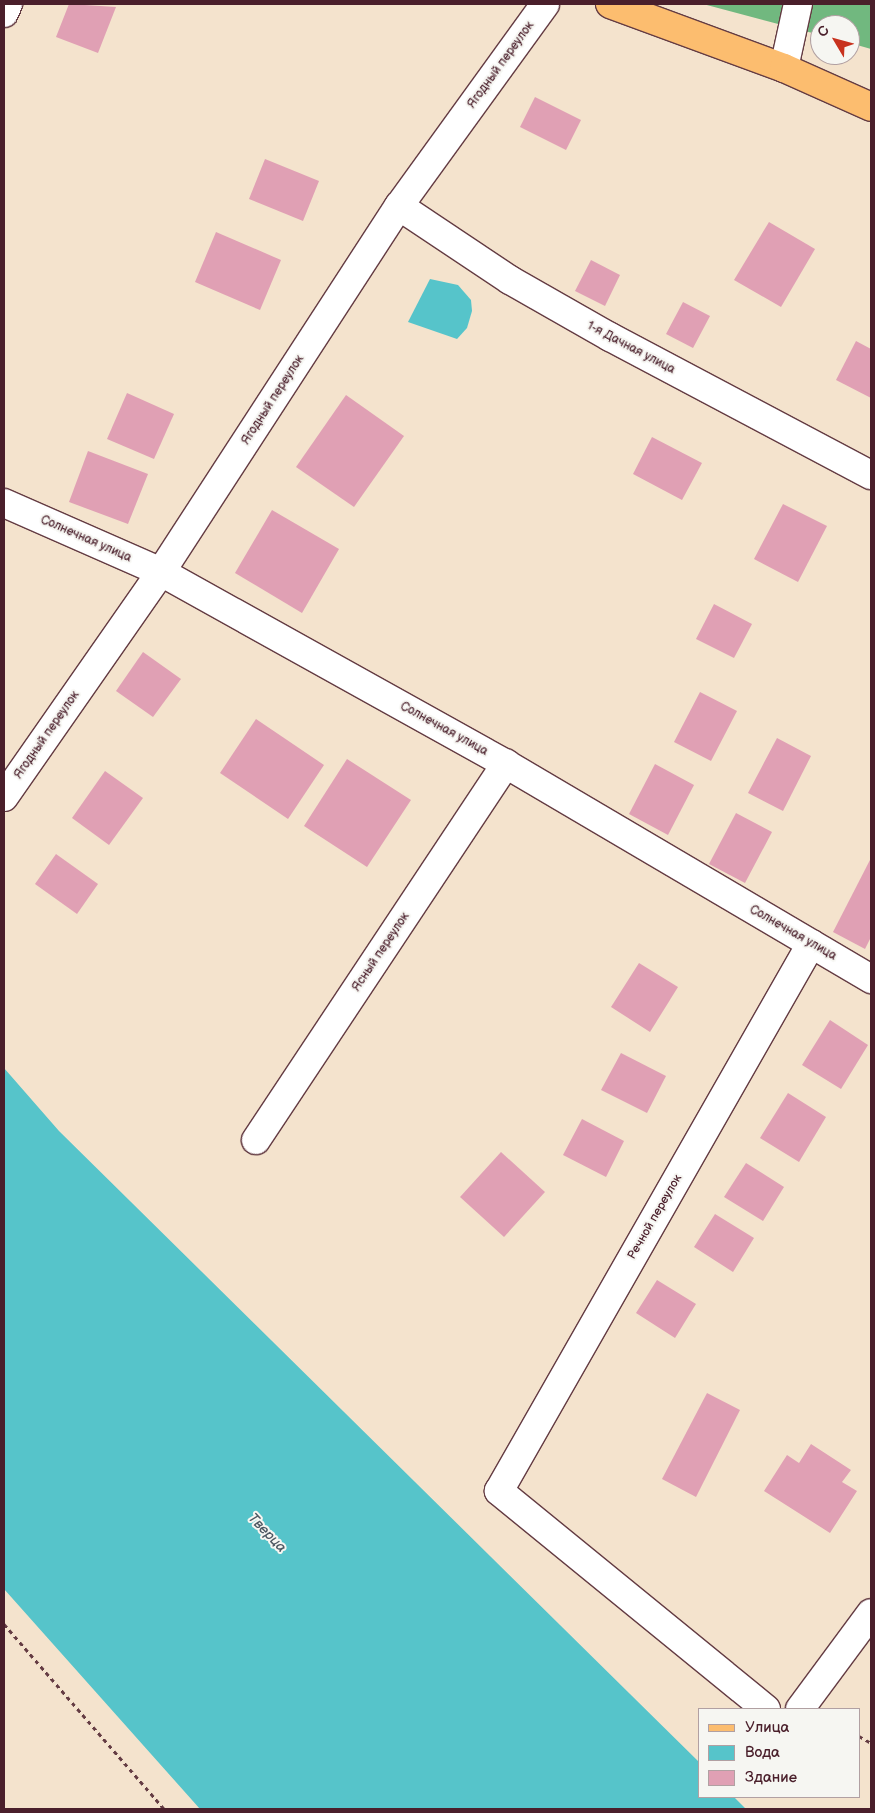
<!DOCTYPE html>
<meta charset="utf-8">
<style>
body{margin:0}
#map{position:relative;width:875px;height:1813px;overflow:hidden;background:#f4e3cd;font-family:"Balsamiq Sans",sans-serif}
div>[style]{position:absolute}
.forest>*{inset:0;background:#71b87f}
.water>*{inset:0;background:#56c4ca}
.building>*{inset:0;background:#e0a0b4}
.path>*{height:3px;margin-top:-1.5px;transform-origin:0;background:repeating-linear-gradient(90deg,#643c43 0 4px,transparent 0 8px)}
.roads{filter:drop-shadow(1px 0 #643c43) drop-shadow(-1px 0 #643c43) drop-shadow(0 1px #643c43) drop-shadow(0 -1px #643c43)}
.minor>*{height:28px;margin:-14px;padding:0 14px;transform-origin:14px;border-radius:14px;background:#fff}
.major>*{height:28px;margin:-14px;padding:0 14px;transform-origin:14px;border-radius:14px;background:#fcbd6f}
span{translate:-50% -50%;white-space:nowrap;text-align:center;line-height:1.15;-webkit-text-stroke:4px #f6f6f2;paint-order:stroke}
.street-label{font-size:12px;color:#4a1f2b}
.water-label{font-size:14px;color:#4e5963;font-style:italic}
.frame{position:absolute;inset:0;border:5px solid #4a1f2b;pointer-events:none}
.legend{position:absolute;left:698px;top:1708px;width:162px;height:90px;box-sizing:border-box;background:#f6f6f2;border:1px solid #b1a0a2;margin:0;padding:6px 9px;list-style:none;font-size:15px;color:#4a1f2b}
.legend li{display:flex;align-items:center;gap:10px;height:25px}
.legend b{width:25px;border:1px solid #b1a0a2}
.north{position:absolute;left:810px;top:15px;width:50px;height:50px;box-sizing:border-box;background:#f6f6f2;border:1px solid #b1a0a2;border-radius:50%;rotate:307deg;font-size:14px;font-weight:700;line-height:20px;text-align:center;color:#4a1f2b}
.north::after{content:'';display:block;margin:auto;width:18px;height:22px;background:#c8321e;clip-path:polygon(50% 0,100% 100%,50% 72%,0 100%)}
</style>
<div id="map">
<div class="forest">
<i style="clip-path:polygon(703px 4px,871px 4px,871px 49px,850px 43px,850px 25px,820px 25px,820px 35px)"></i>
</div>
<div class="water">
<i style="clip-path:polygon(430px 279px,458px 285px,471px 300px,472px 311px,467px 328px,457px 339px,408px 322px)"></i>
<i style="clip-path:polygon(4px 1068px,59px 1131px,699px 1762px,699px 1797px,734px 1797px,746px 1809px,200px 1809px,4px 1589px)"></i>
</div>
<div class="building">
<i style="clip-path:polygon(69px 4px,116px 7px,98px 53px,56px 37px)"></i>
<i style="clip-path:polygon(535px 97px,581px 120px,566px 150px,520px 127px)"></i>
<i style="clip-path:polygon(265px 159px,319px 181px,303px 221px,249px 199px)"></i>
<i style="clip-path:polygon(769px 222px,815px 249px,781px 307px,734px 280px)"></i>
<i style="clip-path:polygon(216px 232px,281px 260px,260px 310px,195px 282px)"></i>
<i style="clip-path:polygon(591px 260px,620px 275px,605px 306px,575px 291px)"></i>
<i style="clip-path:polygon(683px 302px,710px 316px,693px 348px,666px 334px)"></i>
<i style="clip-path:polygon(856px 341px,871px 349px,871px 398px,836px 380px)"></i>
<i style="clip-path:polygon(127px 393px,174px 414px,154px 459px,107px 439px)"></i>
<i style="clip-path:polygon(346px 395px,404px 436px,354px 507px,296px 467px)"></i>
<i style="clip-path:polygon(652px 437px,702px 463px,682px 500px,633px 474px)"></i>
<i style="clip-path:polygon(88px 451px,148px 474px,128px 524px,69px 502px)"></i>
<i style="clip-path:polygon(783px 504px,827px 526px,798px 582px,754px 559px)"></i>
<i style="clip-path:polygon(272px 510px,339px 549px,302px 613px,235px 573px)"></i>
<i style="clip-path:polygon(714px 604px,752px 624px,734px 658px,696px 639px)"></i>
<i style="clip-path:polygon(143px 652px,181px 679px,153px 717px,116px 691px)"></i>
<i style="clip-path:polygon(700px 692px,737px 711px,711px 761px,674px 742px)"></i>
<i style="clip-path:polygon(256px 719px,324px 765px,288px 819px,220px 773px)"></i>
<i style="clip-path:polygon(777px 738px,811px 756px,783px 811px,748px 793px)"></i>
<i style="clip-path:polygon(347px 759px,411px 800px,367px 867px,304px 826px)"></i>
<i style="clip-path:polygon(655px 764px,694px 785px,668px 835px,629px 814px)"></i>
<i style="clip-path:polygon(105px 771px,143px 798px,109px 845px,72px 818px)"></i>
<i style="clip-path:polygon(736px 813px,772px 832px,745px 883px,709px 864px)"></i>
<i style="clip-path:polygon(56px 854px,98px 884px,77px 914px,35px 884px)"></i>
<i style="clip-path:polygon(871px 858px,871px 937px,865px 949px,833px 932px)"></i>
<i style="clip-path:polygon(639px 963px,678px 987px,650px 1032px,611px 1007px)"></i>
<i style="clip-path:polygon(830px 1020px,868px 1045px,841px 1089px,802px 1065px)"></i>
<i style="clip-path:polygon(621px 1053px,666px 1076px,647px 1113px,601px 1090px)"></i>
<i style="clip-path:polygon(788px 1093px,826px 1117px,799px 1162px,760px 1138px)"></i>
<i style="clip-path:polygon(582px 1119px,624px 1141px,606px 1177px,563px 1155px)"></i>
<i style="clip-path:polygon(501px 1152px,545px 1192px,504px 1237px,460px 1197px)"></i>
<i style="clip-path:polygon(746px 1163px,784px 1187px,763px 1221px,724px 1197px)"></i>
<i style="clip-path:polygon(715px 1214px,754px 1238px,733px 1272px,694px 1247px)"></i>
<i style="clip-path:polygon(657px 1280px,696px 1304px,675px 1338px,636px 1313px)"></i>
<i style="clip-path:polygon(707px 1393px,740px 1410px,696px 1497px,662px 1479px)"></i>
<i style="clip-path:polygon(811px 1444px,851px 1470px,842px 1482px,857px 1491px,830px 1533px,764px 1491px,787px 1455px,799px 1463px)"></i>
</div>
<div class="path">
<i style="left:4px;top:1624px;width:245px;rotate:49.1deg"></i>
<i style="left:859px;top:1736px;width:14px;rotate:30deg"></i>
</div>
<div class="roads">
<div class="minor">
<i style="left:4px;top:13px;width:10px;rotate:-66deg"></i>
<i style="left:784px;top:68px;width:66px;rotate:-77.7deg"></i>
<i style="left:399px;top:206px;width:133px;rotate:33.7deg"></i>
<i style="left:510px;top:280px;width:115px;rotate:29.7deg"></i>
<i style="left:610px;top:337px;width:295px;rotate:27.9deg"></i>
<i style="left:4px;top:503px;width:171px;rotate:23.7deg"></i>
<i style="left:161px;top:572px;width:395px;rotate:29.1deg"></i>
<i style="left:506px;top:764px;width:424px;rotate:30.5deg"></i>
<i style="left:4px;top:797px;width:274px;rotate:-55.1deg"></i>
<i style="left:161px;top:572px;width:437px;rotate:-57deg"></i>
<i style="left:399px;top:206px;width:249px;rotate:-54.1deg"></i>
<i style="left:256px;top:1140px;width:452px;rotate:-56.4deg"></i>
<i style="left:766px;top:1709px;width:345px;rotate:-140.8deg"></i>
<i style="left:499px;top:1491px;width:630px;rotate:-60.3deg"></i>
<i style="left:800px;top:1709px;width:119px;rotate:-53.5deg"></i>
</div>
<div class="major">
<i style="left:610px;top:4px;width:185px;rotate:20.2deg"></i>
<i style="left:784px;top:68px;width:95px;rotate:24.1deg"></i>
</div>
</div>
<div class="street-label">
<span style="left:501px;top:65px;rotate:-54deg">Ягодный переулок</span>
<span style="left:631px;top:348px;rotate:28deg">1-я Дачная улица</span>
<span style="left:273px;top:400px;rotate:-57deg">Ягодный переулок</span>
<span style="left:86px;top:539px;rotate:24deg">Солнечная улица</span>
<span style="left:444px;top:729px;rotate:29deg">Солнечная улица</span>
<span style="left:47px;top:735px;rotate:-55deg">Ягодный переулок</span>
<span style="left:793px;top:933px;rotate:30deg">Солнечная улица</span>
<span style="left:381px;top:952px;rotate:-56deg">Ясный переулок</span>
<span style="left:655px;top:1217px;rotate:-60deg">Речной переулок</span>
</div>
<div class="water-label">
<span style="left:267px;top:1533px;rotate:46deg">Тверца</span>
</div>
<div class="frame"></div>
<ul class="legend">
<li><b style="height:6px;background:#fcbd6f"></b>Улица</li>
<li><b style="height:14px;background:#56c4ca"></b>Вода</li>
<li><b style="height:14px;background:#e0a0b4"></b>Здание</li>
</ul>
<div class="north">С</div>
</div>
